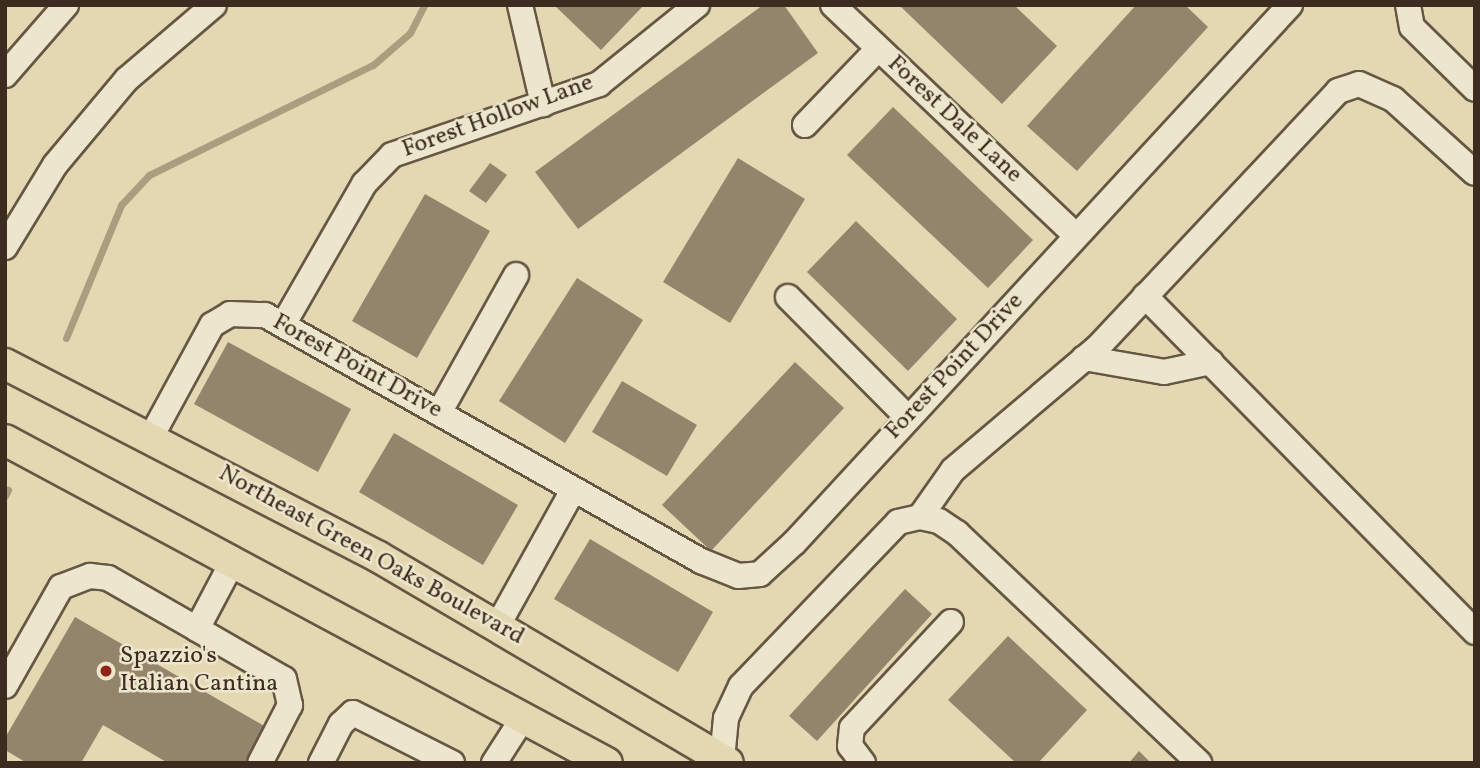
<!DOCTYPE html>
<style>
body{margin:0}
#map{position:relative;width:1480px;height:768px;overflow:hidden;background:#e3d8b1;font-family:Vollkorn,serif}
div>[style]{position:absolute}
.stream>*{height:7px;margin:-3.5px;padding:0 3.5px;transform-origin:3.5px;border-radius:3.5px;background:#aa9e7f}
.building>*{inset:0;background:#92856b}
.roads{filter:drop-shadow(2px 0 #655744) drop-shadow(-2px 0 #655744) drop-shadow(0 2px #655744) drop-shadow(0 -2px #655744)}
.minor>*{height:24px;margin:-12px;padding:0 12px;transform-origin:12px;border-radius:12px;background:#ede6cc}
.major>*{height:30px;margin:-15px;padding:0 15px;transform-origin:15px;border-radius:15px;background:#e3d8b1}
.dots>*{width:19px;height:19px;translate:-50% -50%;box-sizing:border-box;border:4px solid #ede6cc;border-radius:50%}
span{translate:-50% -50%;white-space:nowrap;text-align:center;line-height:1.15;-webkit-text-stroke:5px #ede6cc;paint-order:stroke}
.street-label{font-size:24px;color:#3b2c1f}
.poi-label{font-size:24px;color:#3b2c1f}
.left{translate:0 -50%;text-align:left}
.frame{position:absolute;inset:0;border:7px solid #3b2c1f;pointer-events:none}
</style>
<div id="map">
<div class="stream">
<i style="left:66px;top:338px;width:144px;rotate:-67.5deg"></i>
<i style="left:121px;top:205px;width:41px;rotate:-47deg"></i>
<i style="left:149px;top:175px;width:250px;rotate:-26.2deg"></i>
<i style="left:373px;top:65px;width:49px;rotate:-40.9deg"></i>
<i style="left:410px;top:33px;width:31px;rotate:-63deg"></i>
<i style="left:5px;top:496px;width:7px;rotate:-63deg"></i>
</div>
<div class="building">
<i style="clip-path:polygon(554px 5px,644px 5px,601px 50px)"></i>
<i style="clip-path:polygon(763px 5px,784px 5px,818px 53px,578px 229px,535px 172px)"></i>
<i style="clip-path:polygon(899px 5px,1014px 5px,1057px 46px,1002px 104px)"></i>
<i style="clip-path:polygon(1136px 5px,1185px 5px,1208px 27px,1077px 171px,1027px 126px)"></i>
<i style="clip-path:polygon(893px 107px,1033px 240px,988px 288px,847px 155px)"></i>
<i style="clip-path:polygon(738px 158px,805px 199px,730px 323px,663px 282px)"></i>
<i style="clip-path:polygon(490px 163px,507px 175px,486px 203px,469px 191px)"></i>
<i style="clip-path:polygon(425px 194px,490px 231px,417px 358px,352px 321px)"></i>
<i style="clip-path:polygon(856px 221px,957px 319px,908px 371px,807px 272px)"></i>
<i style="clip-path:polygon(577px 278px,643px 320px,565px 443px,499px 401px)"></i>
<i style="clip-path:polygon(228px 342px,351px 409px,318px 472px,194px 404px)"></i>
<i style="clip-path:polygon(795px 362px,844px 408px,711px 551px,662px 505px)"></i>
<i style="clip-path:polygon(622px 381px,697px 425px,667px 476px,592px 432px)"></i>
<i style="clip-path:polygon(394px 433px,518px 505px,483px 565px,359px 492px)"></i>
<i style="clip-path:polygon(590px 539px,713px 612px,678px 672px,554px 599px)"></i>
<i style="clip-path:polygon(905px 589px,932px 614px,817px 741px,789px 716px)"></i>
<i style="clip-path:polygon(75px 617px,266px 727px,245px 763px,168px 763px,103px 725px,81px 763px,27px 763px,5px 750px,5px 738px)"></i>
<i style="clip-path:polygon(1008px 636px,1087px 710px,1038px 763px,1016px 763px,948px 700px)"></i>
<i style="clip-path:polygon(1139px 751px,1151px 763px,1129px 763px)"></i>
</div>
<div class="roads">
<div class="minor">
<i style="left:520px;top:5px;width:102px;rotate:76.9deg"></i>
<i style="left:833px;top:5px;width:335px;rotate:43.5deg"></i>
<i style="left:1408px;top:5px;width:22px;rotate:80deg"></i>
<i style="left:1412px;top:27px;width:88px;rotate:44.5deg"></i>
<i style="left:5px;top:75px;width:93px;rotate:-48.9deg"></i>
<i style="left:805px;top:125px;width:105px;rotate:-46.2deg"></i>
<i style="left:5px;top:247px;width:96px;rotate:-58.6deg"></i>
<i style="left:55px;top:165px;width:112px;rotate:-50.1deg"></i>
<i style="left:127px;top:79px;width:114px;rotate:-40.4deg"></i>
<i style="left:1145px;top:296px;width:471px;rotate:45.5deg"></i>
<i style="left:788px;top:297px;width:170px;rotate:45.2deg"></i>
<i style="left:283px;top:325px;width:163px;rotate:-60.1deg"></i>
<i style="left:364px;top:184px;width:40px;rotate:-46deg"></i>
<i style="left:392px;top:155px;width:219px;rotate:-18.9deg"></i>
<i style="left:599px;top:84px;width:126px;rotate:-38.9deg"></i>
<i style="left:1084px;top:358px;width:81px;rotate:9.9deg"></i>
<i style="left:1164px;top:372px;width:48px;rotate:-12deg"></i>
<i style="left:439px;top:413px;width:158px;rotate:-60.8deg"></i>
<i style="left:151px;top:437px;width:128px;rotate:-61.4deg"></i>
<i style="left:212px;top:325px;width:21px;rotate:-31deg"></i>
<i style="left:230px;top:314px;width:35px;rotate:2deg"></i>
<i style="left:265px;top:315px;width:501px;rotate:29.43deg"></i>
<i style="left:701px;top:561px;width:40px;rotate:22deg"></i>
<i style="left:738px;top:576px;width:22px;rotate:-5deg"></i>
<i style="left:760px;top:574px;width:46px;rotate:-42.4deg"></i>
<i style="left:794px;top:543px;width:732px;rotate:-47.33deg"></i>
<i style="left:920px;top:517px;width:57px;rotate:-54.9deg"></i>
<i style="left:953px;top:470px;width:189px;rotate:-40.3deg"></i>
<i style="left:1097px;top:348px;width:352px;rotate:-46.8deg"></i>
<i style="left:1338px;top:91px;width:22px;rotate:-18deg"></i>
<i style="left:1359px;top:84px;width:37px;rotate:24deg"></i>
<i style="left:1393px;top:99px;width:110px;rotate:42.1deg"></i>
<i style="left:498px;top:625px;width:154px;rotate:-60.9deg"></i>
<i style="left:197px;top:629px;width:100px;rotate:29.9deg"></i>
<i style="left:284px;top:679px;width:27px;rotate:77deg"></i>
<i style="left:290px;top:705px;width:65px;rotate:117.3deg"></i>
<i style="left:5px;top:686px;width:114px;rotate:-60.5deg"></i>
<i style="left:61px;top:587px;width:31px;rotate:-21deg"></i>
<i style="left:90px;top:576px;width:18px;rotate:6deg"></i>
<i style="left:108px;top:578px;width:103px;rotate:29.8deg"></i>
<i style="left:197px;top:629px;width:77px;rotate:-62.1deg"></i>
<i style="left:722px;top:759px;width:41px;rotate:-84.4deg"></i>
<i style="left:726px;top:718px;width:35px;rotate:-65deg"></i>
<i style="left:741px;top:686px;width:227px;rotate:-46.2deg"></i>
<i style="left:898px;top:522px;width:23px;rotate:-13deg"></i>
<i style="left:920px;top:517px;width:19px;rotate:12deg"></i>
<i style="left:939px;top:521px;width:22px;rotate:34deg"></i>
<i style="left:957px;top:533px;width:334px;rotate:43.5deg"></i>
<i style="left:321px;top:763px;width:44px;rotate:-62.9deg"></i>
<i style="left:341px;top:724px;width:16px;rotate:-43deg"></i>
<i style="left:353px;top:713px;width:111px;rotate:26.8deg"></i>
<i style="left:494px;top:763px;width:54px;rotate:-57.2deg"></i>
<i style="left:863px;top:763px;width:21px;rotate:-127deg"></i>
<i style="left:850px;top:746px;width:18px;rotate:-84deg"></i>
<i style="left:852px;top:728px;width:145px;rotate:-47deg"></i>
</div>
<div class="major">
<i style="left:5px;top:364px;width:419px;rotate:27.3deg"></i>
<i style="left:377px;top:556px;width:407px;rotate:30.5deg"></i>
<i style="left:5px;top:440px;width:683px;rotate:28.22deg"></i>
</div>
</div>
<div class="dots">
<i style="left:106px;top:671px;background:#8f2418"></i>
</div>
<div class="street-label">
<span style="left:498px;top:117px;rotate:-20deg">Forest Hollow Lane</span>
<span style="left:954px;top:120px;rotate:43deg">Forest Dale Lane</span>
<span style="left:357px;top:367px;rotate:29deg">Forest Point Drive</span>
<span style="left:955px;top:367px;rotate:-47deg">Forest Point Drive</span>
<span style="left:371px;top:556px;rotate:29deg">Northeast Green Oaks Boulevard</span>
</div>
<div class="poi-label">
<span class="left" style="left:120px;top:671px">Spazzio's<br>Italian Cantina</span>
</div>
<div class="frame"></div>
</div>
